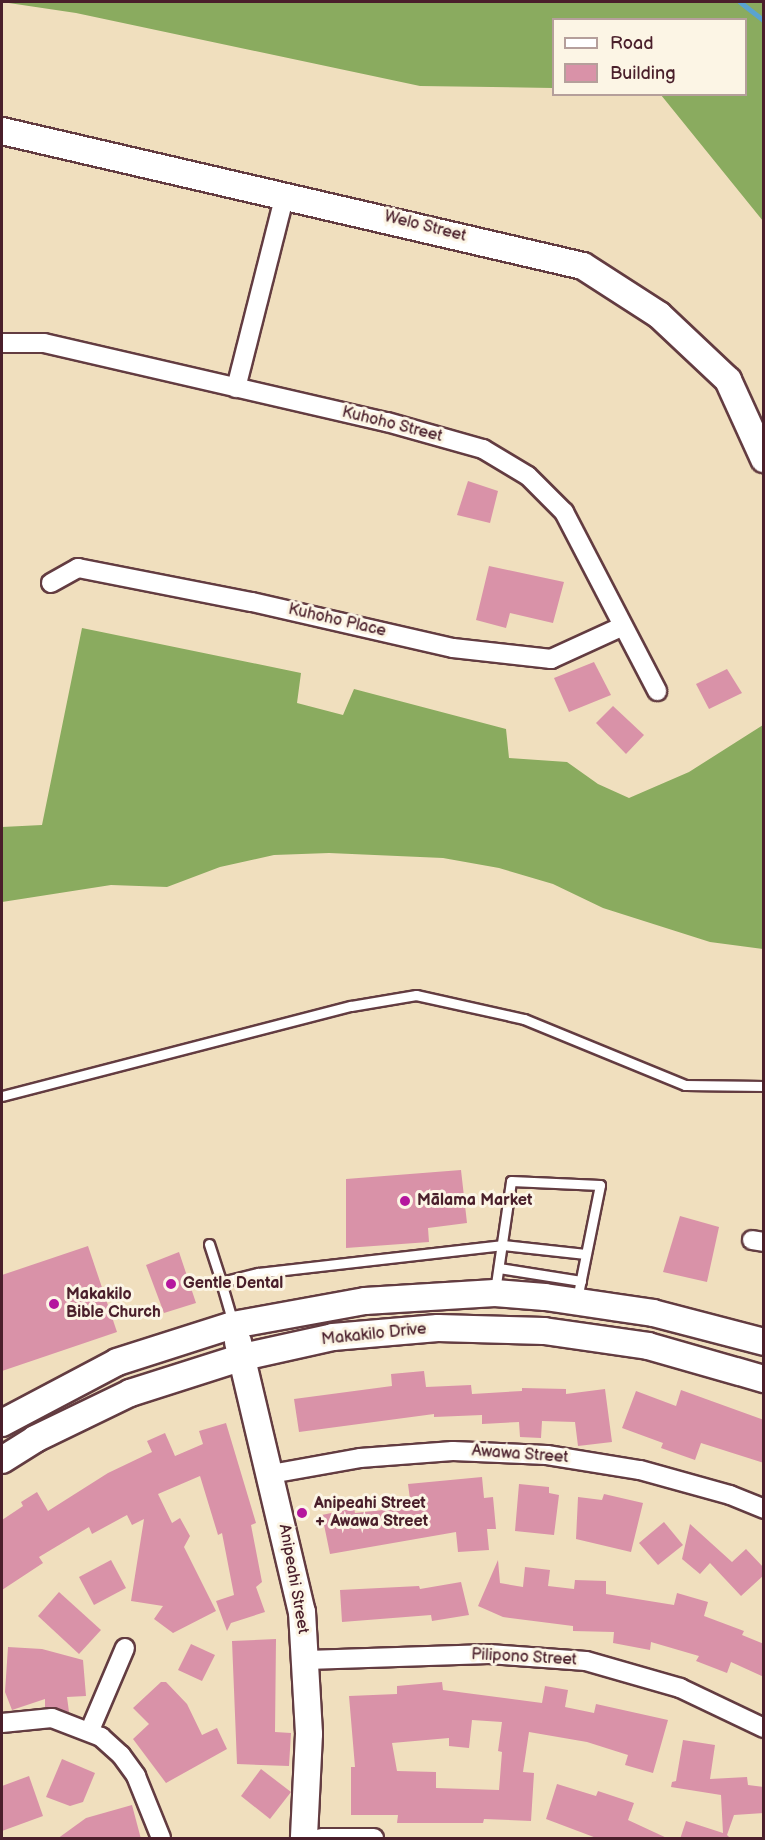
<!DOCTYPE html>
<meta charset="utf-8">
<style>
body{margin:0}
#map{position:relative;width:765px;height:1840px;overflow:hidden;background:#f0dfbe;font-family:"Balsamiq Sans",sans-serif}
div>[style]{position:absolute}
.forest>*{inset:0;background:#8aab5f}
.stream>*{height:5px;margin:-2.5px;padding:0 2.5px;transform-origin:2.5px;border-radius:2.5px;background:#5aa3d1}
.building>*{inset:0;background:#d992a8}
.roads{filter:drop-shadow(2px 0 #633c41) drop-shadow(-2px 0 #633c41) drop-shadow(0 2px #633c41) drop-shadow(0 -2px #633c41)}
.lane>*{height:9px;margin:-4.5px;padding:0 4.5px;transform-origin:4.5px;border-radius:4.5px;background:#fff}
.street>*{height:18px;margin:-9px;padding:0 9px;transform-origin:9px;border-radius:9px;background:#fff}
.secondary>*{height:26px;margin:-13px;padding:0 13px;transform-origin:13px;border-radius:13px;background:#fff}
.dots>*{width:16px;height:16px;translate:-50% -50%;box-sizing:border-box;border:3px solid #fcf5e5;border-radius:50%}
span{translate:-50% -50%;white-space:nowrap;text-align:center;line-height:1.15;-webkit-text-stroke:6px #fcf5e5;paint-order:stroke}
.street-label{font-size:16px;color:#4a1f2b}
.poi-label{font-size:16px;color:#4a1f2b;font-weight:700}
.left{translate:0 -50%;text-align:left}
.frame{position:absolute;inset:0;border:3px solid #4a1f2b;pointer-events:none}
.legend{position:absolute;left:552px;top:18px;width:195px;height:78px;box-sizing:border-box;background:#fcf5e5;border:2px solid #b59f9b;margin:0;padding:8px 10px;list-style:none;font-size:18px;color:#4a1f2b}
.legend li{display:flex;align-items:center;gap:12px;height:30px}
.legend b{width:30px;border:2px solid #b59f9b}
</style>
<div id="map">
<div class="forest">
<i style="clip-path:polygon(2px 2px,763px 2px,763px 221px,661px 95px,746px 94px,746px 20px,554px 20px,553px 88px,420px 86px,76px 13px)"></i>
<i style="clip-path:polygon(82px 628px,301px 673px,297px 703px,343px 715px,354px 689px,506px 729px,509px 758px,567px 762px,598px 784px,629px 798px,689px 772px,763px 725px,763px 949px,710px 942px,603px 908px,553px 884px,499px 868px,443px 858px,329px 853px,274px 855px,220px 867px,167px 887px,111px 885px,2px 902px,2px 827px,42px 825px)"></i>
</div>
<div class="stream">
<i style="left:740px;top:2px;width:31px;rotate:38deg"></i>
</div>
<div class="building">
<i style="clip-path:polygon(468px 481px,498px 491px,490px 523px,457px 515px)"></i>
<i style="clip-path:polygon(489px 566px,564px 582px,553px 623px,510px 613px,506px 628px,476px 620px)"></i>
<i style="clip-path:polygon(594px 662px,611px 695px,569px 712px,554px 678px)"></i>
<i style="clip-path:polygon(727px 669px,742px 693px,709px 709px,696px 684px)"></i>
<i style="clip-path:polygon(613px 706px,644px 735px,626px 754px,596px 723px)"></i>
<i style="clip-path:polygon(461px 1170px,467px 1223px,428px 1228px,429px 1242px,346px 1248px,346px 1179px)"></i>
<i style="clip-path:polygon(680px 1216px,719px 1227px,707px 1282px,663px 1272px)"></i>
<i style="clip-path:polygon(88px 1246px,117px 1332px,2px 1371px,2px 1275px)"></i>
<i style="clip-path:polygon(179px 1252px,196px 1303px,164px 1313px,146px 1265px)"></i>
<i style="clip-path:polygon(424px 1371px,426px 1387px,471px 1385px,472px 1394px,522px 1391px,522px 1388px,566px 1389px,566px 1394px,605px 1389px,612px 1442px,578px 1446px,575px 1422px,542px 1421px,541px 1438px,520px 1437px,519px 1422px,482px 1424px,482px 1415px,434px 1417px,434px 1414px,299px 1432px,294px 1399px,392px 1386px,391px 1374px)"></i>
<i style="clip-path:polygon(681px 1390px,764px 1420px,764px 1463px,701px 1443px,695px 1460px,661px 1448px,663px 1443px,622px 1428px,636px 1391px,676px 1406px)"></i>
<i style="clip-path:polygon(226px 1423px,256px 1523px,251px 1525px,262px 1582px,256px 1587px,265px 1612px,231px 1623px,227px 1631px,216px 1601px,234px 1595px,222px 1533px,218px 1535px,200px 1476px,158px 1494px,172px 1523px,180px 1518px,190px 1536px,184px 1547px,216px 1611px,173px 1633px,154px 1619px,163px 1606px,131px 1601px,144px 1519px,132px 1525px,127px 1515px,92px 1534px,89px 1527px,39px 1557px,43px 1563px,2px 1590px,2px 1520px,23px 1506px,21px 1502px,37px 1492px,48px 1511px,108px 1473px,152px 1452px,147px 1441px,165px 1433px,175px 1456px,203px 1444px,199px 1431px)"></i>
<i style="clip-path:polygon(482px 1477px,484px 1498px,493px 1497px,496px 1529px,487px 1529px,489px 1550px,458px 1552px,456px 1532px,330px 1554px,322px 1515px,354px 1508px,355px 1513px,411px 1507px,408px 1484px)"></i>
<i style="clip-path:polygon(519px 1484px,549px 1487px,549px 1493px,559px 1495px,554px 1535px,515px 1531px)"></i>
<i style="clip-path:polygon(604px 1494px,643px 1503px,631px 1552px,576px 1539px,578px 1497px,602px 1500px)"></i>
<i style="clip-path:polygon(664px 1522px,683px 1545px,658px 1565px,639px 1543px)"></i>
<i style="clip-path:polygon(690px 1524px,732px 1562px,746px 1549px,764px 1568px,764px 1575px,741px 1596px,710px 1563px,700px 1574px,682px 1559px)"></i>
<i style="clip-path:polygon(111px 1560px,126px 1588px,94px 1605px,79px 1577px)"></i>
<i style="clip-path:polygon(498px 1560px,500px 1583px,523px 1587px,525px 1567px,550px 1570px,548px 1586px,574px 1589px,575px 1580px,606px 1581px,606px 1594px,674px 1605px,677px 1593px,708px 1602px,704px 1616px,744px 1631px,742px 1635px,764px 1644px,764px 1677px,731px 1662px,727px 1673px,696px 1661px,699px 1656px,651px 1642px,650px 1650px,613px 1643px,614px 1632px,573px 1631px,573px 1626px,503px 1617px,478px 1606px)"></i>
<i style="clip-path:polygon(461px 1582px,469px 1615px,432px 1621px,431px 1615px,342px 1622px,340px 1590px,419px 1586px,420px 1589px)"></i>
<i style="clip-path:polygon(59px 1592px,101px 1630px,79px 1654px,38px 1616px)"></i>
<i style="clip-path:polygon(276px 1639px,275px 1732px,291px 1733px,289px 1766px,237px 1764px,232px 1641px)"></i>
<i style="clip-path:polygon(191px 1644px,215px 1655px,202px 1681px,178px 1670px)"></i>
<i style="clip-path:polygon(8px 1647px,42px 1649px,83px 1660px,86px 1696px,67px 1697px,69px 1712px,45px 1707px,45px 1699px,12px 1710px,5px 1692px)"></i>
<i style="clip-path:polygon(161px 1682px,166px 1682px,187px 1704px,202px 1735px,217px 1728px,227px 1749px,166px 1783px,133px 1739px,149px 1724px,133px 1708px)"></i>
<i style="clip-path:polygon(evenodd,442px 1682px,443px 1690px,542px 1703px,545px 1686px,568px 1690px,565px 1707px,594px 1713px,596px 1704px,668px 1720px,653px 1773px,625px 1765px,628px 1755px,587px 1742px,529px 1732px,523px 1772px,534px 1773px,531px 1821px,484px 1819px,483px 1823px,397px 1823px,398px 1815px,351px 1815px,351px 1767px,355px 1767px,349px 1696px,397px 1694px,397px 1686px,442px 1682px,472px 1720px,502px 1722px,498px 1751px,502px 1752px,499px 1790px,436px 1788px,436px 1772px,397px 1771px,392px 1743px,449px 1738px,449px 1746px,469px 1748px,472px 1720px)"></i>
<i style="clip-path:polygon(683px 1740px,715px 1745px,710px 1779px,747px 1777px,748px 1785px,764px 1787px,764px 1813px,734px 1815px,727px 1835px,731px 1839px,680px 1839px,686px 1821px,723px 1833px,721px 1795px,671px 1787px,672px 1782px,676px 1781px)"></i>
<i style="clip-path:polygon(62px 1759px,95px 1773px,83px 1802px,70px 1806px,46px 1797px)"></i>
<i style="clip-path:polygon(261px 1769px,291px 1792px,270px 1819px,241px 1796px)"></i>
<i style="clip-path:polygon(29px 1776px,43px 1816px,2px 1831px,2px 1786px)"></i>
<i style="clip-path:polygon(557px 1784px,596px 1796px,598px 1791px,634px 1803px,628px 1820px,669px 1839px,599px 1839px,546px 1819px)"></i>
<i style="clip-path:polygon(132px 1805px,141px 1839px,57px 1839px,86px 1818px)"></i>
</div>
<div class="roads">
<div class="lane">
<i style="left:2px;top:1096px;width:360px;rotate:-14.5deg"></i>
<i style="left:351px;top:1006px;width:66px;rotate:-9.6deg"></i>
<i style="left:416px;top:995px;width:111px;rotate:12.5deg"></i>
<i style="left:524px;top:1019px;width:174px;rotate:22.3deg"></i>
<i style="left:685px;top:1085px;width:79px;rotate:0.7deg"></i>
<i style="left:209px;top:1244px;width:40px;rotate:72deg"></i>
<i style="left:499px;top:1268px;width:83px;rotate:9deg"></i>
<i style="left:495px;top:1291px;width:111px;rotate:-81.7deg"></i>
<i style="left:511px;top:1181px;width:89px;rotate:2.6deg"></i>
<i style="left:600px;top:1185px;width:116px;rotate:101.4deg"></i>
<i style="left:233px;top:1323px;width:43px;rotate:-106.3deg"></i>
<i style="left:221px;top:1282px;width:38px;rotate:-14deg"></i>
<i style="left:258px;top:1273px;width:247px;rotate:-6.5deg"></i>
<i style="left:503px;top:1245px;width:83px;rotate:6.2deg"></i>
</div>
<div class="street">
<i style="left:2px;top:343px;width:42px"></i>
<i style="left:44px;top:343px;width:352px;rotate:13deg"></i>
<i style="left:387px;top:422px;width:100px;rotate:15.7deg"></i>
<i style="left:483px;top:449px;width:52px;rotate:31deg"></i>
<i style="left:528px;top:476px;width:51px;rotate:45deg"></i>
<i style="left:564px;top:512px;width:202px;rotate:62.5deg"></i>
<i style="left:236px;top:388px;width:200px;rotate:-75.8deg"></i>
<i style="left:51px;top:583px;width:31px;rotate:-29deg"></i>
<i style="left:78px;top:568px;width:177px;rotate:11.1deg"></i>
<i style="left:252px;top:602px;width:206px;rotate:12.9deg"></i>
<i style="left:453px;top:648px;width:99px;rotate:6.4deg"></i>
<i style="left:551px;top:659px;width:77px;rotate:-24.6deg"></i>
<i style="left:752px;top:1240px;width:12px;rotate:9deg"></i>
<i style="left:271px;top:1474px;width:90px;rotate:-10.2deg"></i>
<i style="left:360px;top:1458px;width:93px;rotate:-4.3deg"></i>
<i style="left:453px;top:1451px;width:94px;rotate:2.4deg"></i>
<i style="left:547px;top:1455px;width:94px;rotate:9.2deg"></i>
<i style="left:640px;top:1470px;width:93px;rotate:15.5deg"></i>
<i style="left:730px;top:1495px;width:37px;rotate:22deg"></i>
<i style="left:307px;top:1660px;width:182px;rotate:-1.9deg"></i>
<i style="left:489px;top:1654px;width:97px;rotate:4.1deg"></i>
<i style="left:586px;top:1661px;width:98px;rotate:16deg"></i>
<i style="left:680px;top:1688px;width:93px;rotate:25.5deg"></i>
<i style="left:2px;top:1723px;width:50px;rotate:-5.7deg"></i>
<i style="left:52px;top:1718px;width:53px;rotate:21.2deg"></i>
<i style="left:101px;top:1737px;width:27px;rotate:42deg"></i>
<i style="left:121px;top:1755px;width:26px;rotate:54deg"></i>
<i style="left:136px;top:1776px;width:67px;rotate:68deg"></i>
<i style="left:90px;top:1730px;width:89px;rotate:-66.9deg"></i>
<i style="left:321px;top:1838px;width:53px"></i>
</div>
<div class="secondary">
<i style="left:2px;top:131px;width:596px;rotate:13.08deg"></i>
<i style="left:583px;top:266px;width:90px;rotate:32.8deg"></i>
<i style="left:659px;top:315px;width:95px;rotate:43.3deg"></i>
<i style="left:728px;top:380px;width:87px;rotate:65.5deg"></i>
<i style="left:238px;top:1342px;width:277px;rotate:76.7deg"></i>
<i style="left:302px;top:1612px;width:122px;rotate:86.7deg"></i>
<i style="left:309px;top:1734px;width:104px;rotate:92.8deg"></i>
<i style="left:2px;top:1423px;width:130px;rotate:-27.9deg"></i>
<i style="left:117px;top:1362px;width:122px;rotate:-17.7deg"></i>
<i style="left:233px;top:1325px;width:134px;rotate:-10.3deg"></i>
<i style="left:365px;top:1301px;width:130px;rotate:-3.5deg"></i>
<i style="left:495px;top:1293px;width:50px;rotate:4.6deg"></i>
<i style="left:545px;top:1297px;width:109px;rotate:8.4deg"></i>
<i style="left:653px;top:1313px;width:115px;rotate:14.6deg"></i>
<i style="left:2px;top:1460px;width:39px;rotate:-32deg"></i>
<i style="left:35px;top:1439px;width:106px;rotate:-25.8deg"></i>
<i style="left:130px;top:1393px;width:119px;rotate:-17.7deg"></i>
<i style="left:243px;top:1357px;width:92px;rotate:-12.5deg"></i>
<i style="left:333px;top:1337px;width:105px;rotate:-4.9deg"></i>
<i style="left:438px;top:1328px;width:106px;rotate:1.6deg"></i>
<i style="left:544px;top:1331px;width:105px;rotate:8.2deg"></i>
<i style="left:648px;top:1346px;width:121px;rotate:15.9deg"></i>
</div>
</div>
<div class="dots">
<i style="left:405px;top:1201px;background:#b5179e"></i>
<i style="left:171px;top:1284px;background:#b5179e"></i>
<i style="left:54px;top:1304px;background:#b5179e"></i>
<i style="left:302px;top:1513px;background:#b5179e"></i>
</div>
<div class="street-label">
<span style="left:425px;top:227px;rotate:14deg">Welo Street</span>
<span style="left:392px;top:425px;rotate:14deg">Kuhoho Street</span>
<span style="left:337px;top:621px;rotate:13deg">Kuhoho Place</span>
<span style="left:374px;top:1335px;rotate:-6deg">Makakilo Drive</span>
<span style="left:520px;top:1455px;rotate:4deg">Awawa Street</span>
<span style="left:293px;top:1579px;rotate:80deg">Anipeahi Street</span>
<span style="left:524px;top:1658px;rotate:3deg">Pilipono Street</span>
</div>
<div class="poi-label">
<span class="left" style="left:417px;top:1201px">Mālama Market</span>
<span class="left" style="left:183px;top:1284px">Gentle Dental</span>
<span class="left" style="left:66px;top:1304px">Makakilo<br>Bible Church</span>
<span class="left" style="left:314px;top:1513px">Anipeahi Street<br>+ Awawa Street</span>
</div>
<div class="frame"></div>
<ul class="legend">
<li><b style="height:8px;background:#fff"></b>Road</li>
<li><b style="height:16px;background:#d992a8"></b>Building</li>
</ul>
</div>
